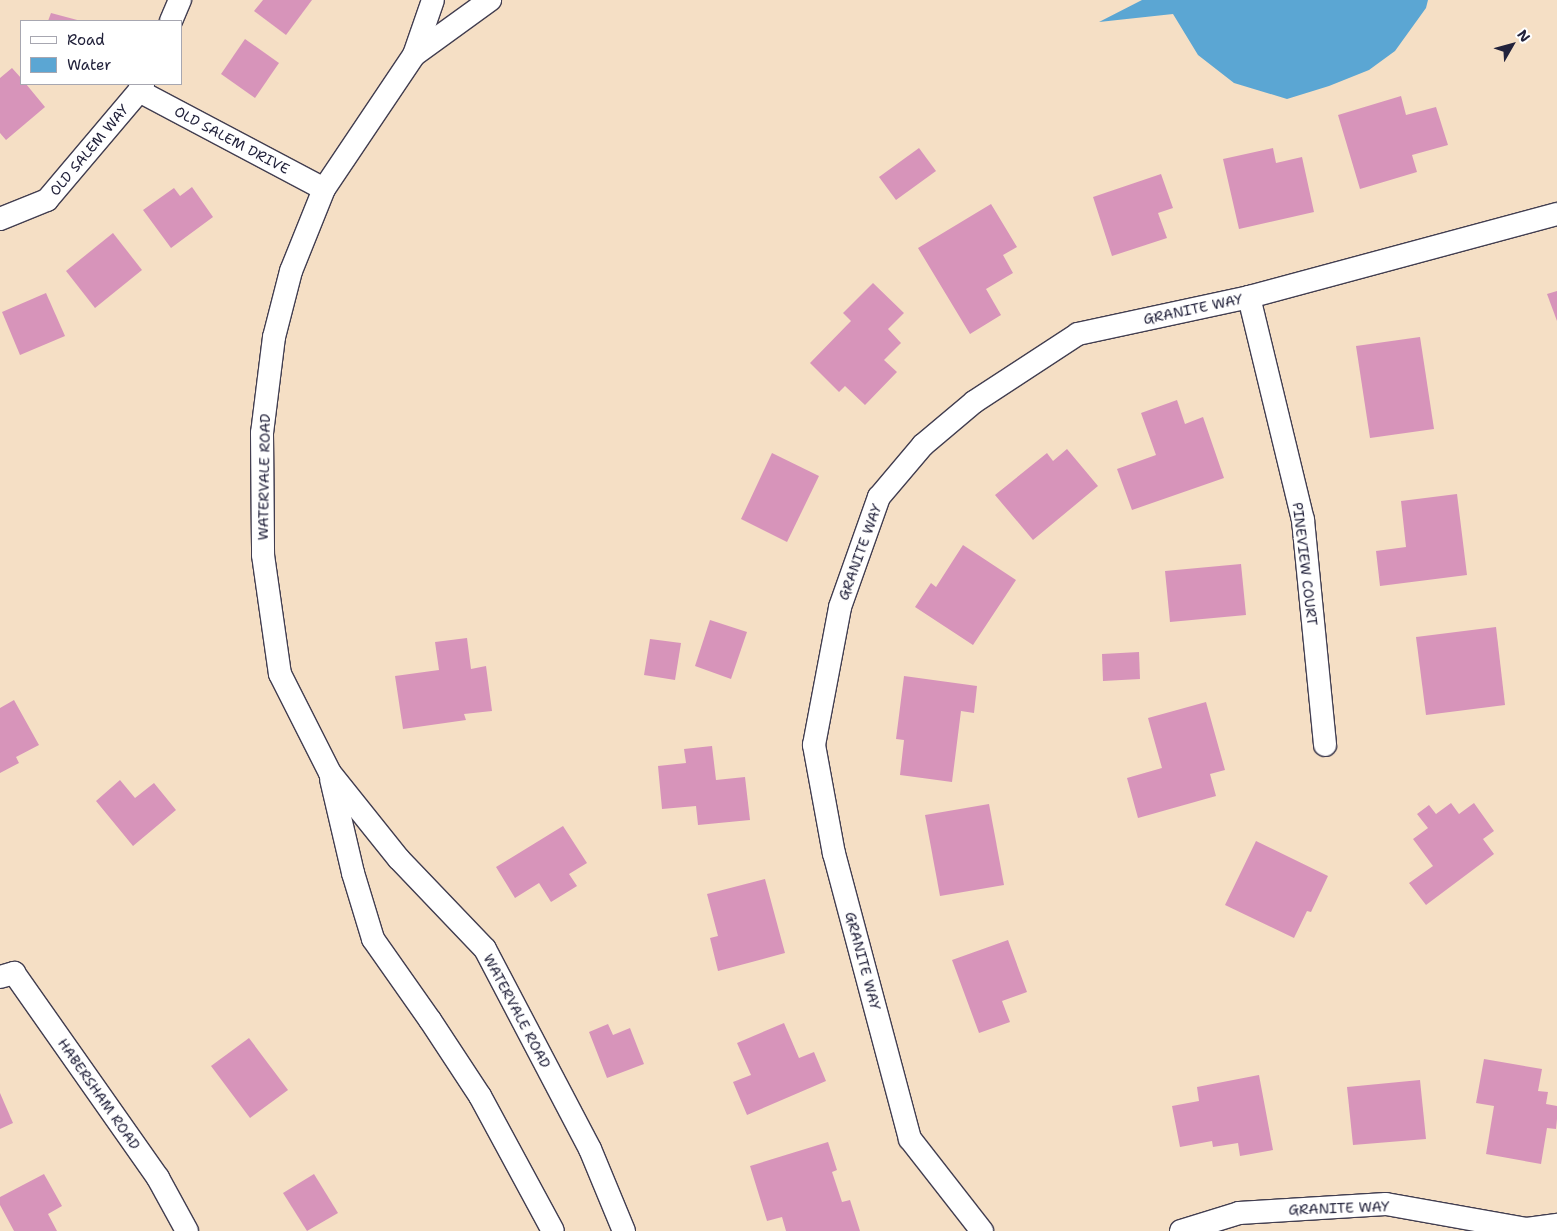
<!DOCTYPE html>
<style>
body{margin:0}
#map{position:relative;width:1557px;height:1231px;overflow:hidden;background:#f5dfc5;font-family:"Shantell Sans",sans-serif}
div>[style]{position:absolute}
.water>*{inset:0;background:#5ba6d3}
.building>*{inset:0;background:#d794ba}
.roads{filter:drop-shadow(1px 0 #423e50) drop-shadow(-1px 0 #423e50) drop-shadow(0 1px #423e50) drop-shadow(0 -1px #423e50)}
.street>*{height:22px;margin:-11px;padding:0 11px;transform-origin:11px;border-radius:11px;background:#fff}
span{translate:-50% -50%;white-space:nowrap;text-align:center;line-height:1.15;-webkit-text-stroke:5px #fff;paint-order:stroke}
.street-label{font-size:14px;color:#22223b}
.legend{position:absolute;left:20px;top:20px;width:162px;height:65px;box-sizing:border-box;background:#fff;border:1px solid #a7a7b1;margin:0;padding:6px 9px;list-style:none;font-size:15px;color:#22223b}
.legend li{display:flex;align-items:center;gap:10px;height:25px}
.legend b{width:25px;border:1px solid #a7a7b1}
.north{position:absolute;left:1487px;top:20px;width:50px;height:50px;-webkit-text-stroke:4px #fff;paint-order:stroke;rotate:52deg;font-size:14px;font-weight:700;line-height:20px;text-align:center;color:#22223b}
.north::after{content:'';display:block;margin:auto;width:18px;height:22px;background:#22223b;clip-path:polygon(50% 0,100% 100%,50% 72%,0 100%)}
</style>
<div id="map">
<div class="water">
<i style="clip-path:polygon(1142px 0,1428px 0,1426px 8px,1395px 51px,1369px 70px,1329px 86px,1287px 99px,1234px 83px,1198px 55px,1173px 14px,1099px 22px)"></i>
</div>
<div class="building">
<i style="clip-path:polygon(263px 0,312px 0,286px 35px,254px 11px)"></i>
<i style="clip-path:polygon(51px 13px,81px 21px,48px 21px)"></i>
<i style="clip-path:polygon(245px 39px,279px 63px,255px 98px,221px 74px)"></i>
<i style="clip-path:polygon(12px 68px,21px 78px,21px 84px,26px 84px,45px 107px,6px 140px,0 133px,0 78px)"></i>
<i style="clip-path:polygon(1401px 96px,1406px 115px,1436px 107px,1448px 145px,1412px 155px,1417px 172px,1360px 189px,1338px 115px)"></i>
<i style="clip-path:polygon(919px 148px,936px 171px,896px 200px,879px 177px)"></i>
<i style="clip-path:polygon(1273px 148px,1276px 163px,1302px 157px,1314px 212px,1239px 229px,1223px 159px)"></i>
<i style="clip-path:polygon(1161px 174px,1173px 208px,1158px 213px,1167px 238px,1112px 256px,1093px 197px)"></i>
<i style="clip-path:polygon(192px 187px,213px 217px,171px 248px,143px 210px,174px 188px,180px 196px)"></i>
<i style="clip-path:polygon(991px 204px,1017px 247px,1003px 255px,1013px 273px,986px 289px,1001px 315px,970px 334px,918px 248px)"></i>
<i style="clip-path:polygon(113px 233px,142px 270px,95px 308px,66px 271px)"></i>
<i style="clip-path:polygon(873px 283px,904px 313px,888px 329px,901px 343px,884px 360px,897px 372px,865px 405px,845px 386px,839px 392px,810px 363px,851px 321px,843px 313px)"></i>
<i style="clip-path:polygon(1557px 291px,1557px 321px,1547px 294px)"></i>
<i style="clip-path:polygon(46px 293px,65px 336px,20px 355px,2px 312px)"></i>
<i style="clip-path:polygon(1420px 337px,1434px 429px,1370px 438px,1356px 346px)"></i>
<i style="clip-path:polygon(1177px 400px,1185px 424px,1203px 417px,1224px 478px,1132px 510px,1117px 469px,1156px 455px,1141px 413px)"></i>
<i style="clip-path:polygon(1067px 449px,1098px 486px,1033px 540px,995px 495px,1047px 453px,1053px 461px)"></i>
<i style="clip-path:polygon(772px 453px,819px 476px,787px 542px,741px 519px)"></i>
<i style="clip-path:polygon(1457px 494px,1467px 575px,1380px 586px,1376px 551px,1406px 547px,1401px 501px)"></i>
<i style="clip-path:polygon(963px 545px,1016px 580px,973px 645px,915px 607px,931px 583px,936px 587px)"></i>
<i style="clip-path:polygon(1241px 564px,1246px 615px,1170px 622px,1165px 571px)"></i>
<i style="clip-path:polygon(710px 620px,747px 632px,731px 679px,695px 666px)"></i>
<i style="clip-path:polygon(1496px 627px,1505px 705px,1426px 715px,1416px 637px)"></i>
<i style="clip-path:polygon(467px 638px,471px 669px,486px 666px,492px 711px,464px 714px,466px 720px,403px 729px,395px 676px,439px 670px,435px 642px)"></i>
<i style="clip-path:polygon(650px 639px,681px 643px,675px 680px,644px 675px)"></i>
<i style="clip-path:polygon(1139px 652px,1140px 679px,1103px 681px,1102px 654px)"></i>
<i style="clip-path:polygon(904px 676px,977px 686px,974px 713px,961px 711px,952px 782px,900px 775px,904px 740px,896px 739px)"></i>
<i style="clip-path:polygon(14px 700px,39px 745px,16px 757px,19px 763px,0 773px,0 708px)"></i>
<i style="clip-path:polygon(1206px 702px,1225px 770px,1210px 774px,1216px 796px,1138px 818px,1127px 778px,1162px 768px,1148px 718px)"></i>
<i style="clip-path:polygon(712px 746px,716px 780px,745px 777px,750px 820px,698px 825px,696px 806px,662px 809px,658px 766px,686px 763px,684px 749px)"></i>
<i style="clip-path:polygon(120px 780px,135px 798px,154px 783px,176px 810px,133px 846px,96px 801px)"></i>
<i style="clip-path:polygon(1451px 803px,1459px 814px,1474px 803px,1494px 831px,1483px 839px,1494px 854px,1426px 905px,1409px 883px,1433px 866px,1413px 839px,1428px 828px,1417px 814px,1429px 805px,1436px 814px)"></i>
<i style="clip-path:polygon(989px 804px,1004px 885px,940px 896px,925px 815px)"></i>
<i style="clip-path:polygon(563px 826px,587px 863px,569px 874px,577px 886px,551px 902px,539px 883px,515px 898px,496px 867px)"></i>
<i style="clip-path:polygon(1256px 841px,1328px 876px,1311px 912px,1307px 911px,1294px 938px,1225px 905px)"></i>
<i style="clip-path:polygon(765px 879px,785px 953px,718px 971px,710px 938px,718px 936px,707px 894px)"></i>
<i style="clip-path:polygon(1008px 940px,1027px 992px,1002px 1001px,1010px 1022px,979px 1033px,952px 960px)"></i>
<i style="clip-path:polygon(784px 1023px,799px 1058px,814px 1052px,826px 1081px,747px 1115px,733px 1082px,751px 1075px,737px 1043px)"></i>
<i style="clip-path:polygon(608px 1024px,613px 1035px,630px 1028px,644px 1064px,607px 1078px,589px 1032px)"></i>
<i style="clip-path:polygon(249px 1038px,288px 1090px,250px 1118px,211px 1066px)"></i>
<i style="clip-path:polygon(1484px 1059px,1542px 1069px,1538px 1091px,1548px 1092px,1546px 1104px,1557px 1106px,1557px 1119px,1556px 1129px,1547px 1128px,1541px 1164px,1486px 1154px,1494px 1106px,1476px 1103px)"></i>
<i style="clip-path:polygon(1259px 1075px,1273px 1150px,1240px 1156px,1238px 1143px,1213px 1147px,1212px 1141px,1180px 1147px,1172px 1106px,1199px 1101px,1197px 1087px)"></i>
<i style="clip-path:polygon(1420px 1080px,1426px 1139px,1353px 1145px,1347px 1087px)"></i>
<i style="clip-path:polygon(0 1093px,13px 1123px,0 1129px)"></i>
<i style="clip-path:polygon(828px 1142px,837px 1170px,832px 1172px,842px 1202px,850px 1200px,860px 1231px,786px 1231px,782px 1217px,767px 1221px,750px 1166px)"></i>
<i style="clip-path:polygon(44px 1174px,62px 1206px,48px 1214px,57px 1231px,14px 1231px,0 1205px,0 1197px)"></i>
<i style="clip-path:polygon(314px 1174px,338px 1213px,307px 1231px,283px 1193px)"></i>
</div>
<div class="roads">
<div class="street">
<i style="left:433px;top:0;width:58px;rotate:109.1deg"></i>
<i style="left:414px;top:55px;width:161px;rotate:123.9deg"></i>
<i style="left:324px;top:189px;width:88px;rotate:111.9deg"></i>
<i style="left:291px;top:271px;width:68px;rotate:104.4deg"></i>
<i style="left:274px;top:337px;width:97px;rotate:97.1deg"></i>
<i style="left:262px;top:433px;width:122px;rotate:89.5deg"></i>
<i style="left:263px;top:555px;width:120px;rotate:81.9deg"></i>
<i style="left:280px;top:674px;width:111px;rotate:63.2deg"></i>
<i style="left:330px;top:773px;width:110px;rotate:51.3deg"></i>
<i style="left:399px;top:859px;width:124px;rotate:46.3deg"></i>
<i style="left:485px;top:949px;width:226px;rotate:62.3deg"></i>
<i style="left:590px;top:1149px;width:89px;rotate:67.5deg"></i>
<i style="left:171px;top:21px;width:23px;rotate:-67deg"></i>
<i style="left:414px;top:55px;width:94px;rotate:-35.9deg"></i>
<i style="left:139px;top:91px;width:209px;rotate:27.9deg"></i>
<i style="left:0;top:219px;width:51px;rotate:-22deg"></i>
<i style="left:47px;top:200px;width:143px;rotate:-49.8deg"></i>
<i style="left:139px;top:91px;width:8px;rotate:-60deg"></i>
<i style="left:1249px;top:297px;width:229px;rotate:76.4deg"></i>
<i style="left:1303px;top:520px;width:226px;rotate:84.4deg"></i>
<i style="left:331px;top:779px;width:97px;rotate:76.8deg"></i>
<i style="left:353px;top:873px;width:69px;rotate:73.1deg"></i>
<i style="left:373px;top:939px;width:99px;rotate:54.9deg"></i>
<i style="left:430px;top:1020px;width:91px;rotate:56.7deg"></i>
<i style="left:480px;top:1096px;width:153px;rotate:61.6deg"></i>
<i style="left:0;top:977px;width:15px;rotate:-16deg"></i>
<i style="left:14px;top:973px;width:251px;rotate:54.9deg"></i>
<i style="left:158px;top:1178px;width:60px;rotate:61.3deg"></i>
<i style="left:982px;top:1231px;width:117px;rotate:-128deg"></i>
<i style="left:910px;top:1139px;width:295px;rotate:-104.9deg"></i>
<i style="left:834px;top:854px;width:111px;rotate:-100.4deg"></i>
<i style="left:814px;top:745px;width:140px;rotate:-79.3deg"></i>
<i style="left:840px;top:607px;width:117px;rotate:-70.5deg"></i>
<i style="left:879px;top:497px;width:68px;rotate:-49.8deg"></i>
<i style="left:923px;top:445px;width:67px;rotate:-40.1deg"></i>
<i style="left:974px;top:402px;width:124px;rotate:-33.2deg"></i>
<i style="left:1078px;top:334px;width:175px;rotate:-12.2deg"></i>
<i style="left:1249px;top:297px;width:319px;rotate:-15.1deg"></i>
<i style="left:1181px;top:1231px;width:61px;rotate:-17.2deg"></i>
<i style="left:1239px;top:1213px;width:147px;rotate:-3.5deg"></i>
<i style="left:1386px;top:1204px;width:143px;rotate:10.1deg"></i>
<i style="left:1527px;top:1229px;width:30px;rotate:-8deg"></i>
</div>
</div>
<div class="street-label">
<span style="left:232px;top:140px;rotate:28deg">OLD SALEM DRIVE</span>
<span style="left:89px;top:150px;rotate:-50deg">OLD SALEM WAY</span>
<span style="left:1193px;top:309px;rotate:-12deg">GRANITE WAY</span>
<span style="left:264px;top:477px;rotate:-89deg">WATERVALE ROAD</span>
<span style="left:860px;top:552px;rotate:-70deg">GRANITE WAY</span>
<span style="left:1305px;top:564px;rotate:83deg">PINEVIEW COURT</span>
<span style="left:863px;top:961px;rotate:75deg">GRANITE WAY</span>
<span style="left:517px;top:1011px;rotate:62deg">WATERVALE ROAD</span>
<span style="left:99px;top:1094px;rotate:55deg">HABERSHAM ROAD</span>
<span style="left:1339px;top:1208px;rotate:-2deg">GRANITE WAY</span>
</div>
<ul class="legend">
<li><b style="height:6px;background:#fff"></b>Road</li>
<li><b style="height:14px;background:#5ba6d3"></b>Water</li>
</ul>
<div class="north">N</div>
</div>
